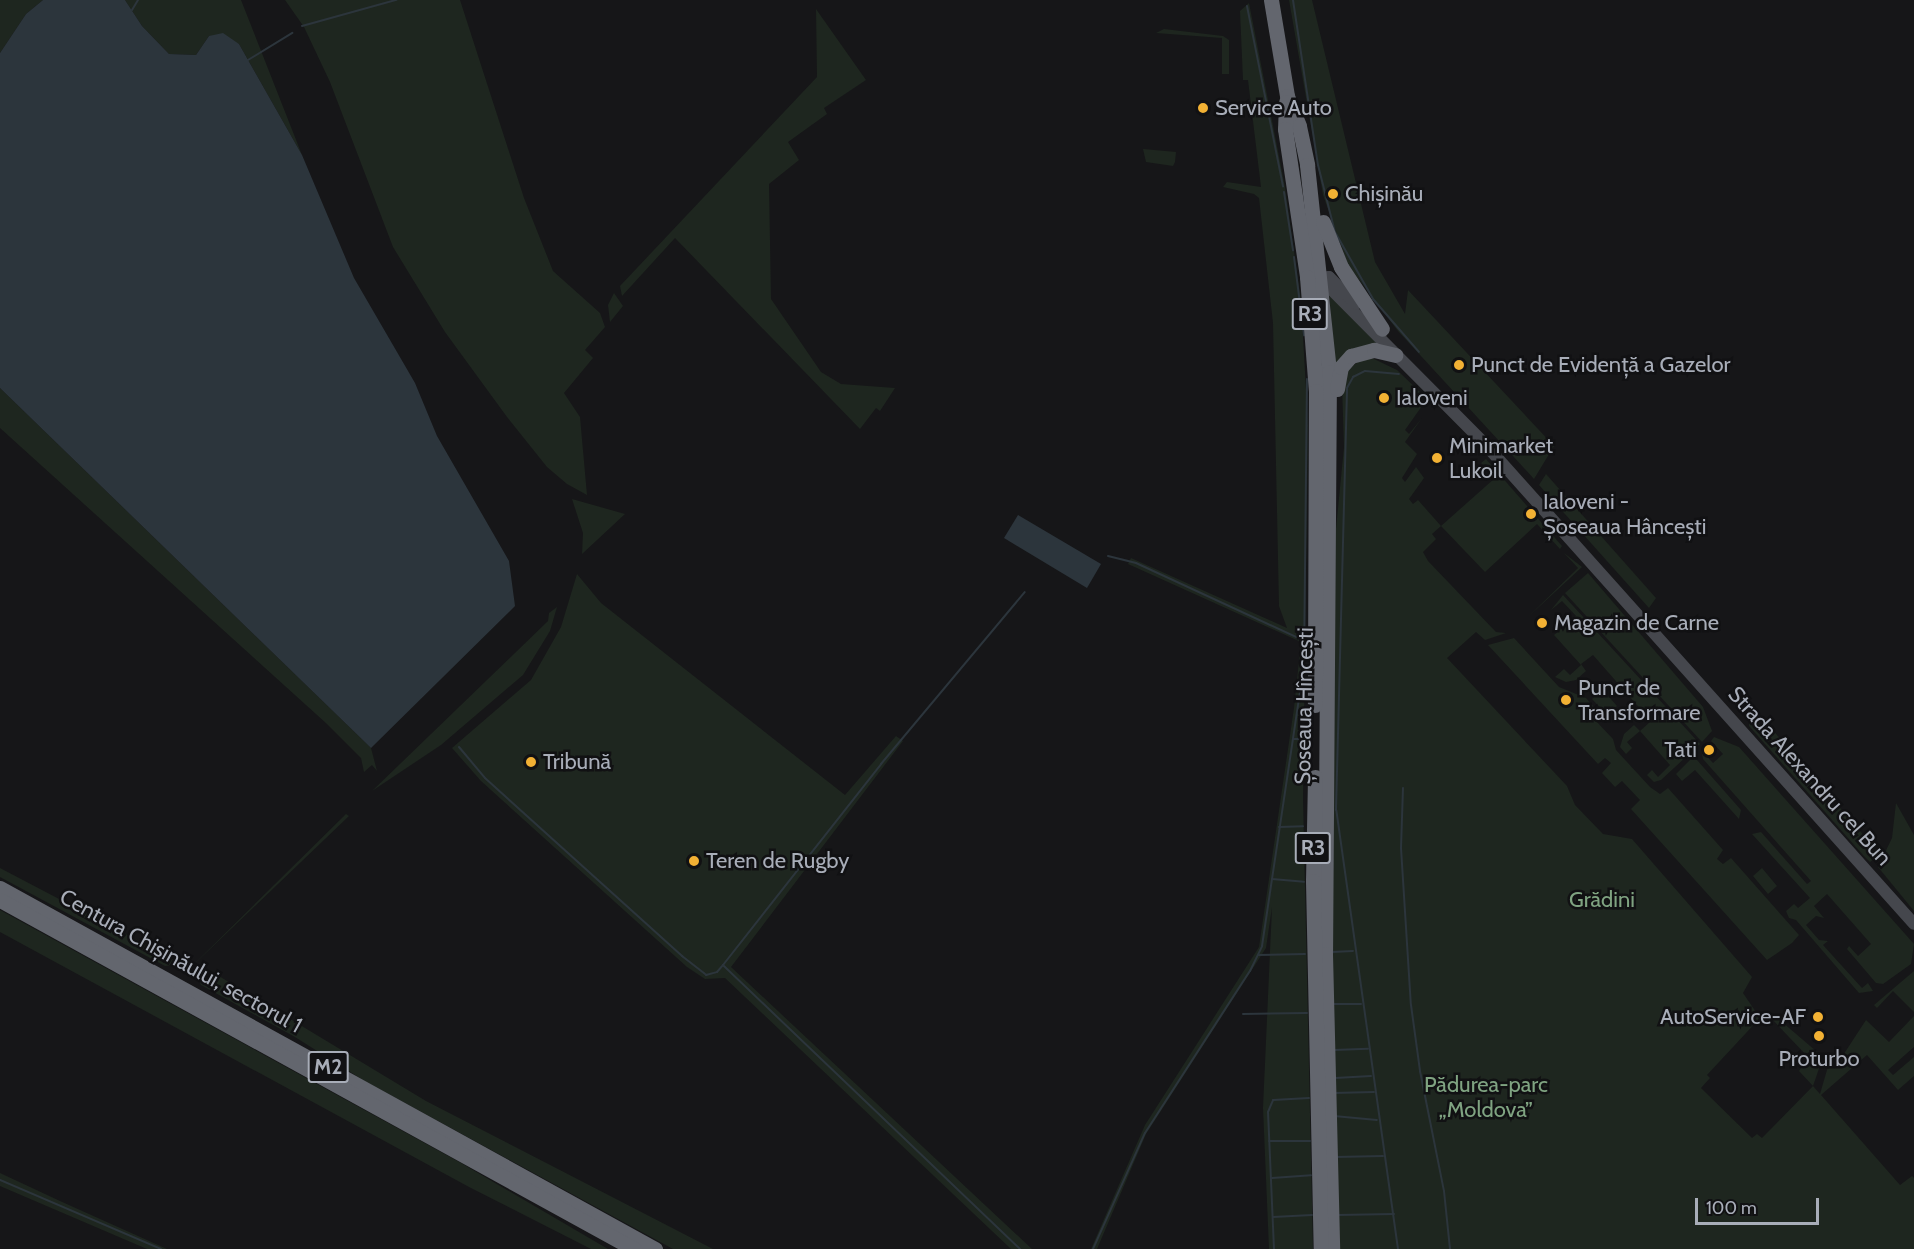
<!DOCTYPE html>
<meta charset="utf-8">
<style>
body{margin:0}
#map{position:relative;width:1914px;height:1249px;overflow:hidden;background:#161618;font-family:Cabin,sans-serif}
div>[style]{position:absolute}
.green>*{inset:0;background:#1e261f}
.water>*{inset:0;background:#2c353c}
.stream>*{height:2px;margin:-1px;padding:0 1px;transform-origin:1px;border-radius:1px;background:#2c353c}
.secondary>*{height:12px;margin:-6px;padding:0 6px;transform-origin:6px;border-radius:6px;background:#45474d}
.highway>*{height:15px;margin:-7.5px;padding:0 7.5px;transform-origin:7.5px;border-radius:7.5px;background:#63666e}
.dots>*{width:16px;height:16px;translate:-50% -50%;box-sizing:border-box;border:3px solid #111113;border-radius:50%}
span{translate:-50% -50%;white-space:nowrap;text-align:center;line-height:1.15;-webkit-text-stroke:5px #111113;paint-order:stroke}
.shield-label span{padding:2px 4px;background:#111113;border:2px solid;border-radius:4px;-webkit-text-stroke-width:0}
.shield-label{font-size:21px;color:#a8adb8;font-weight:700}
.poi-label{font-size:22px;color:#a8adb8}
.left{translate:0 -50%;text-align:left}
.right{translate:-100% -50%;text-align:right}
.street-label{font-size:22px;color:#a8adb8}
.park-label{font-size:22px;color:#7fa381}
.scale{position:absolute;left:1695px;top:1198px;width:124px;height:27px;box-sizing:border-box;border:3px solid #a8adb8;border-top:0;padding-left:8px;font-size:18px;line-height:21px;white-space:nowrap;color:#a8adb8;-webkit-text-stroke:4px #111113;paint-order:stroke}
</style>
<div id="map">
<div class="green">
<i style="clip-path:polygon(0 0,43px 0,26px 14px,0 53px)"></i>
<i style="clip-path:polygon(125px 0,241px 0,302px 155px,239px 44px,209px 36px,196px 55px,169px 54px,142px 26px)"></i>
<i style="clip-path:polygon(285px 0,460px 0,524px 198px,553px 271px,600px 313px,605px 327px,585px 350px,593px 358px,564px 393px,580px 417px,587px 495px,567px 484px,547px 467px,507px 417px,445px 332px,393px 247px,330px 82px,304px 27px)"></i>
<i style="clip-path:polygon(1289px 0,1312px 0,1375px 262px,1405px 314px,1408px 290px,1554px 446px,1534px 479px,1398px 331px,1348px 265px,1323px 195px)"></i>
<i style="clip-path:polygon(1249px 3px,1285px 187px,1301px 301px,1308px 425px,1303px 798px,1313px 1249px,1269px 1249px,1263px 1108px,1272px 907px,1266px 948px,1146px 1134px,1097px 1249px,1091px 1249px,1145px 1125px,1259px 947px,1294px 708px,1301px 642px,1128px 564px,1131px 558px,1287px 628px,1279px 606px,1273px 323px,1259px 198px,1254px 194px,1223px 187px,1227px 182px,1261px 187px,1248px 80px,1243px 80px,1240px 11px)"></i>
<i style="clip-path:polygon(816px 9px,866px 80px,824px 108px,827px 114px,788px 142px,799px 160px,769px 184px,771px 299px,821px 372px,841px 384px,895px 388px,880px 411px,876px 408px,860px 429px,675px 238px,622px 296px,620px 286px,817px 77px)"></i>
<i style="clip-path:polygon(1164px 29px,1223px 36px,1229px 40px,1229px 74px,1222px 74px,1222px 38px,1156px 33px)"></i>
<i style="clip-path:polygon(1143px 149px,1176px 152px,1175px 162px,1173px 166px,1146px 162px)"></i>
<i style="clip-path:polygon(614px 293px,623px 306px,610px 322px,608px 305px)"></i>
<i style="clip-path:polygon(1329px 293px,1384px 347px,1335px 364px)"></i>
<i style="clip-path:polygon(1372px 358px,1397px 370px,1421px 393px,1422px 406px,1405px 430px,1409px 434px,1422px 418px,1405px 442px,1417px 454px,1402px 478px,1405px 482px,1416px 467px,1424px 478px,1409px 499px,1413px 504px,1418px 500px,1441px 526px,1495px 478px,1481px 463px,1486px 459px,1562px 546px,1560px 549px,1537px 524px,1485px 572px,1441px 526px,1432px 534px,1436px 539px,1423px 552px,1428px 561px,1496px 632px,1506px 633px,1485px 640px,1476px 632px,1447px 658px,1567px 786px,1575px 805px,1603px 834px,1632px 839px,1752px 977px,1743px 993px,1760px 1018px,1707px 1075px,1710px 1078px,1701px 1088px,1752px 1138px,1757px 1134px,1762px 1138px,1813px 1086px,1799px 1071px,1808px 1057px,1771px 1018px,1774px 1015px,1823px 1057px,1813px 1086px,1820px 1094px,1829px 1063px,1836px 1066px,1866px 1020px,1889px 1042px,1914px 1016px,1914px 1047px,1888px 1070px,1893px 1075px,1914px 1057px,1914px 1076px,1898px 1090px,1867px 1055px,1821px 1095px,1900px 1185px,1912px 1176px,1914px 1178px,1914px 1249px,1338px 1249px,1332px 1055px,1334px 549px,1344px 447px,1342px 386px,1348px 370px,1360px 360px)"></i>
<i style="clip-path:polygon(0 388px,371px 748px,377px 771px,372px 765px,364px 772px,361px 758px,327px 724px,0 428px)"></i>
<i style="clip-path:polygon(1546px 474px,1656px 598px,1649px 608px,1539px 485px)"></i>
<i style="clip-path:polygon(572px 499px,625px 514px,582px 554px,583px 533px)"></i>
<i style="clip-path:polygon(1564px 553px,1582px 567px,1528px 617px,1578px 568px)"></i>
<i style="clip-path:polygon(1588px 573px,1703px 707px,1712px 731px,1702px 742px,1565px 593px)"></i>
<i style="clip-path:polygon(577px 574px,601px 603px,845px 795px,896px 736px,903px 741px,731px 967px,1032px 1249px,1011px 1249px,725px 978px,705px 979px,687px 967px,481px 781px,452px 748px,531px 680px,561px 627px)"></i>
<i style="clip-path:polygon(1563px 595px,1700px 744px,1661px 780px,1654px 782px,1647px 775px,1652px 770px,1658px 777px,1670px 765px,1640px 731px,1627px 742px,1632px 748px,1626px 754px,1620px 747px,1624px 734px,1634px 725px,1640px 731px,1651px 721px,1593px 655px,1581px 664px,1586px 671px,1576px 680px,1566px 682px,1555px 677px,1564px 669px,1570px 675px,1581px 665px,1554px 635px,1576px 616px,1562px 601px,1551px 610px)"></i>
<i style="clip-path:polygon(557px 607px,550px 631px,523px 675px,441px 745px,372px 791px,548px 621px,549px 613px)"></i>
<i style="clip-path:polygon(1514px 638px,1559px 687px,1586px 698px,1601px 715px,1595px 720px,1613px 739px,1616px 750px,1650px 787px,1660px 794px,1668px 788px,1723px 850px,1717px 859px,1723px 864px,1731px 858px,1799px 935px,1792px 943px,1767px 960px,1631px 809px,1640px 800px,1622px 781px,1615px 787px,1602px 773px,1611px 763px,1605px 758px,1598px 764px,1488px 645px)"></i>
<i style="clip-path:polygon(1603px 690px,1617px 706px,1607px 715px,1592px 699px)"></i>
<i style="clip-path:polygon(1757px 712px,1879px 853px,1874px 859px,1870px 862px,1863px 855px,1749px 726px,1749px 719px)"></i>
<i style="clip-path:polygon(1714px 737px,1739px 747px,1914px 944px,1911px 964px,1883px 984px,1876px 983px,1847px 949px,1849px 946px,1858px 956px,1871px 944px,1827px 894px,1814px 906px,1824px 918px,1816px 916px,1806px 925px,1819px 940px,1828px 941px,1823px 945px,1862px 988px,1868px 983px,1873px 991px,1859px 993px,1796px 920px,1789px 918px,1786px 911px,1794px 904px,1798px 908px,1810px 898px,1752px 834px,1761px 832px,1807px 884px,1811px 881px,1703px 759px,1701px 750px,1713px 763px,1723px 754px,1711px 741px)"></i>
<i style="clip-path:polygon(1691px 759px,1697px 760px,1741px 810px,1739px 819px,1695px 770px,1682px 781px,1676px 774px)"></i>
<i style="clip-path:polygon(1896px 803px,1914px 835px,1914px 911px,1878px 867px,1892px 838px)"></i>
<i style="clip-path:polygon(346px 814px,349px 816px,186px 972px)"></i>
<i style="clip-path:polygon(0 868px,183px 964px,165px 966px,0 877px)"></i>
<i style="clip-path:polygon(1762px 868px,1777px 886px,1768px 894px,1753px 876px)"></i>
<i style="clip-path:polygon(0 910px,461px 1163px,608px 1249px,591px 1249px,469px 1187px,0 932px)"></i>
<i style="clip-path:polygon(204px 967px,426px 1101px,713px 1249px,673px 1249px,363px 1080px,295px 1037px,201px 985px,197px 977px)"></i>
<i style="clip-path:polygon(1914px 971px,1914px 1012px,1893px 991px,1877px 1008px,1874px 1005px)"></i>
<i style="clip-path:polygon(0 1173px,60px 1201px,167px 1249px,147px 1249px,0 1186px)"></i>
</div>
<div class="water">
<i style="clip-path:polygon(43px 0,125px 0,142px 26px,169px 54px,196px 55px,209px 36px,223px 33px,239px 44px,302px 155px,354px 278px,415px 383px,437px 436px,509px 561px,515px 606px,371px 748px,0 388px,0 53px,26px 14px)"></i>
<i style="clip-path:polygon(1018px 515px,1101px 564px,1087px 588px,1004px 538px)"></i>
</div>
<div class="stream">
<i style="left:1293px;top:0;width:167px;rotate:81.4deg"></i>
<i style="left:1318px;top:165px;width:69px;rotate:75.8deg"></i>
<i style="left:1335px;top:232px;width:77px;rotate:60.4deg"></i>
<i style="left:1373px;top:299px;width:70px;rotate:49deg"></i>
<i style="left:1247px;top:6px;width:184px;rotate:78.7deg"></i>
<i style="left:132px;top:10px;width:12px;rotate:-59deg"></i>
<i style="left:302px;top:26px;width:98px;rotate:-15.5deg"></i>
<i style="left:248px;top:60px;width:52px;rotate:-31.5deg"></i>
<i style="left:1284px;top:192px;width:59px;rotate:81.2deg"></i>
<i style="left:1294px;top:257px;width:79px;rotate:82.7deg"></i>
<i style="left:1108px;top:556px;width:29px;rotate:14deg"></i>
<i style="left:1136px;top:563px;width:184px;rotate:24.8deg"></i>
<i style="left:1293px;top:739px;width:9px"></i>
<i style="left:459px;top:747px;width:40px;rotate:50deg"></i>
<i style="left:485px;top:778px;width:266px;rotate:42.1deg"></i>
<i style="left:682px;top:956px;width:31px;rotate:38deg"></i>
<i style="left:706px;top:975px;width:11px;rotate:-15deg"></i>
<i style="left:717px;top:972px;width:9px;rotate:-49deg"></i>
<i style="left:1403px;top:788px;width:60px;rotate:91.9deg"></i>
<i style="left:1401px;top:848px;width:157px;rotate:86.4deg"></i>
<i style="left:1411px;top:1005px;width:67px;rotate:82.2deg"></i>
<i style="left:1420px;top:1071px;width:122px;rotate:78.7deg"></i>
<i style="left:1444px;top:1191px;width:58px;rotate:84.1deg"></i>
<i style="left:1279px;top:827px;width:24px;rotate:-2deg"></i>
<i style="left:1272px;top:879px;width:32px;rotate:5deg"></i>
<i style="left:1332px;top:952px;width:21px;rotate:-3deg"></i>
<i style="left:1258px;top:955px;width:47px;rotate:-1.2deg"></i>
<i style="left:1333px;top:1004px;width:28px"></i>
<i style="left:1243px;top:1014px;width:64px;rotate:-0.9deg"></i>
<i style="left:1334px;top:1050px;width:34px;rotate:-2deg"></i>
<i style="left:1335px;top:1078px;width:36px;rotate:-3deg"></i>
<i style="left:1333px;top:1093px;width:41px;rotate:-1.4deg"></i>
<i style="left:1334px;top:1116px;width:43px;rotate:5.3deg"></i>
<i style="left:1269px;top:1141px;width:41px"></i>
<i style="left:1335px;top:1157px;width:48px;rotate:-1.2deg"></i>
<i style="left:1272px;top:1178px;width:39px;rotate:-4deg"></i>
<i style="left:0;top:1180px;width:175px;rotate:23.2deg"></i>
<i style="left:1337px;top:1215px;width:57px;rotate:-1deg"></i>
<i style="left:1273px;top:1217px;width:39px;rotate:-3deg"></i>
<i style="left:1020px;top:1249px;width:411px;rotate:-136.3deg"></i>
<i style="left:723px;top:965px;width:256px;rotate:-51.8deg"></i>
<i style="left:881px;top:764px;width:224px;rotate:-50.1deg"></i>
<i style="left:1093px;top:1249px;width:127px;rotate:-65.9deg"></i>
<i style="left:1145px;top:1133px;width:193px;rotate:-57.1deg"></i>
<i style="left:1250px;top:971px;width:28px;rotate:-64deg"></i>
<i style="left:1262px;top:946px;width:285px;rotate:-81.5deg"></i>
<i style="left:1304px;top:664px;width:285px;rotate:-89.4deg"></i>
<i style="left:1274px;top:1249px;width:137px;rotate:-92.5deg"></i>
<i style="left:1268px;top:1112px;width:13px;rotate:-67deg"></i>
<i style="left:1273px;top:1100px;width:36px;rotate:-3deg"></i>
<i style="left:1398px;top:1249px;width:443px;rotate:-98deg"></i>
<i style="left:1336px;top:810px;width:422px;rotate:-88.5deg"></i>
<i style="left:1347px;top:388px;width:13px;rotate:-61deg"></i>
<i style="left:1353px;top:377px;width:13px;rotate:-27deg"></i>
<i style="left:1365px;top:371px;width:34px;rotate:5deg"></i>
</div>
<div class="secondary">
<i style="left:1320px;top:278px;width:233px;rotate:45.2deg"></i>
<i style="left:1484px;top:443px;width:645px;rotate:48.2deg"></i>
<i style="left:1320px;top:278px;width:9px;rotate:-6deg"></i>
<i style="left:1329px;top:277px;width:38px;rotate:45deg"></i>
</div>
<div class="highway">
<i style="left:1271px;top:0;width:97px;rotate:80.5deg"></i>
<i style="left:1287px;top:96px;width:32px;rotate:68deg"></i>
<i style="left:1299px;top:126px;width:40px;rotate:78deg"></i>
<i style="left:1307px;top:165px;width:208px;rotate:83.9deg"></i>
<i style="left:1329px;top:372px;width:582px;rotate:90.39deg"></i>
<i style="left:1325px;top:954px;width:295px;rotate:88.6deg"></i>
<i style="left:1286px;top:102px;width:27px;rotate:92deg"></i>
<i style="left:1285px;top:129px;width:150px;rotate:81.5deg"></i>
<i style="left:1307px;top:277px;width:114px;rotate:85.5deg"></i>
<i style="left:1316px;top:391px;width:314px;rotate:90.2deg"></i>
<i style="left:1323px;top:222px;width:48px;rotate:68.2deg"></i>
<i style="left:1341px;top:267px;width:74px;rotate:56.5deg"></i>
<i style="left:1337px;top:389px;width:22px;rotate:-80deg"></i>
<i style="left:1341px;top:367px;width:15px;rotate:-48deg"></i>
<i style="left:1351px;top:356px;width:24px;rotate:-15deg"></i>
<i style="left:1374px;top:350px;width:22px;rotate:13deg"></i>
<i style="left:1315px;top:777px;width:104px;rotate:91.1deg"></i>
<i style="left:1313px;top:881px;width:368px;rotate:88.8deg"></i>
<i style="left:0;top:888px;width:748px;rotate:28.86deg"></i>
<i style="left:0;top:900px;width:724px;rotate:28.83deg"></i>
</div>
<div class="dots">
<i style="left:1203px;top:108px;background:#f2b134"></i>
<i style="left:1333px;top:194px;background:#f2b134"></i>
<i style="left:1459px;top:365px;background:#f2b134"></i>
<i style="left:1384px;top:398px;background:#f2b134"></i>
<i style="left:1437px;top:458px;background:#f2b134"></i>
<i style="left:1531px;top:514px;background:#f2b134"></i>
<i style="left:1542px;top:623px;background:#f2b134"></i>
<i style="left:1566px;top:700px;background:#f2b134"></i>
<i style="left:1709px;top:750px;background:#f2b134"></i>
<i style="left:531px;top:762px;background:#f2b134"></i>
<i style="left:694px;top:861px;background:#f2b134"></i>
<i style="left:1818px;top:1017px;background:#f2b134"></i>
<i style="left:1819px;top:1036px;background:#f2b134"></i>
</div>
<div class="shield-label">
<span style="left:1310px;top:314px">R3</span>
<span style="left:1313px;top:848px">R3</span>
<span style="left:328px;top:1067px">M2</span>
</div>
<div class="poi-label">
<span class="left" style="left:1215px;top:108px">Service Auto</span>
<span class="left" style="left:1345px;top:194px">Chișinău</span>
<span class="left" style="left:1471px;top:365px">Punct de Evidență a Gazelor</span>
<span class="left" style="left:1396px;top:398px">Ialoveni</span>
<span class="left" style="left:1449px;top:458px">Minimarket<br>Lukoil</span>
<span class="left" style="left:1543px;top:514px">Ialoveni -<br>Șoseaua Hâncești</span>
<span class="left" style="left:1554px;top:623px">Magazin de Carne</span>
<span class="left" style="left:1578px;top:700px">Punct de<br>Transformare</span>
<span class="right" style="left:1697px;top:750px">Tati</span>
<span class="left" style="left:543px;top:762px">Tribună</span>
<span class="left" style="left:706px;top:861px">Teren de Rugby</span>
<span class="right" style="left:1806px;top:1017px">AutoService-AF</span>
<span style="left:1819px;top:1059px">Proturbo</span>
</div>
<div class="street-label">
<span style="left:1304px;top:706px;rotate:-89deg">Șoseaua Hîncești</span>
<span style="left:1810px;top:776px;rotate:48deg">Strada Alexandru cel Bun</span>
<span style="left:181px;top:961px;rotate:29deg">Centura Chișinăului, sectorul 1</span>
</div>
<div class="park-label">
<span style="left:1602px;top:900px">Grădini</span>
<span style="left:1486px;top:1097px">Pădurea-parc<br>„Moldova”</span>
</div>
<div class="scale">100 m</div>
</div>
